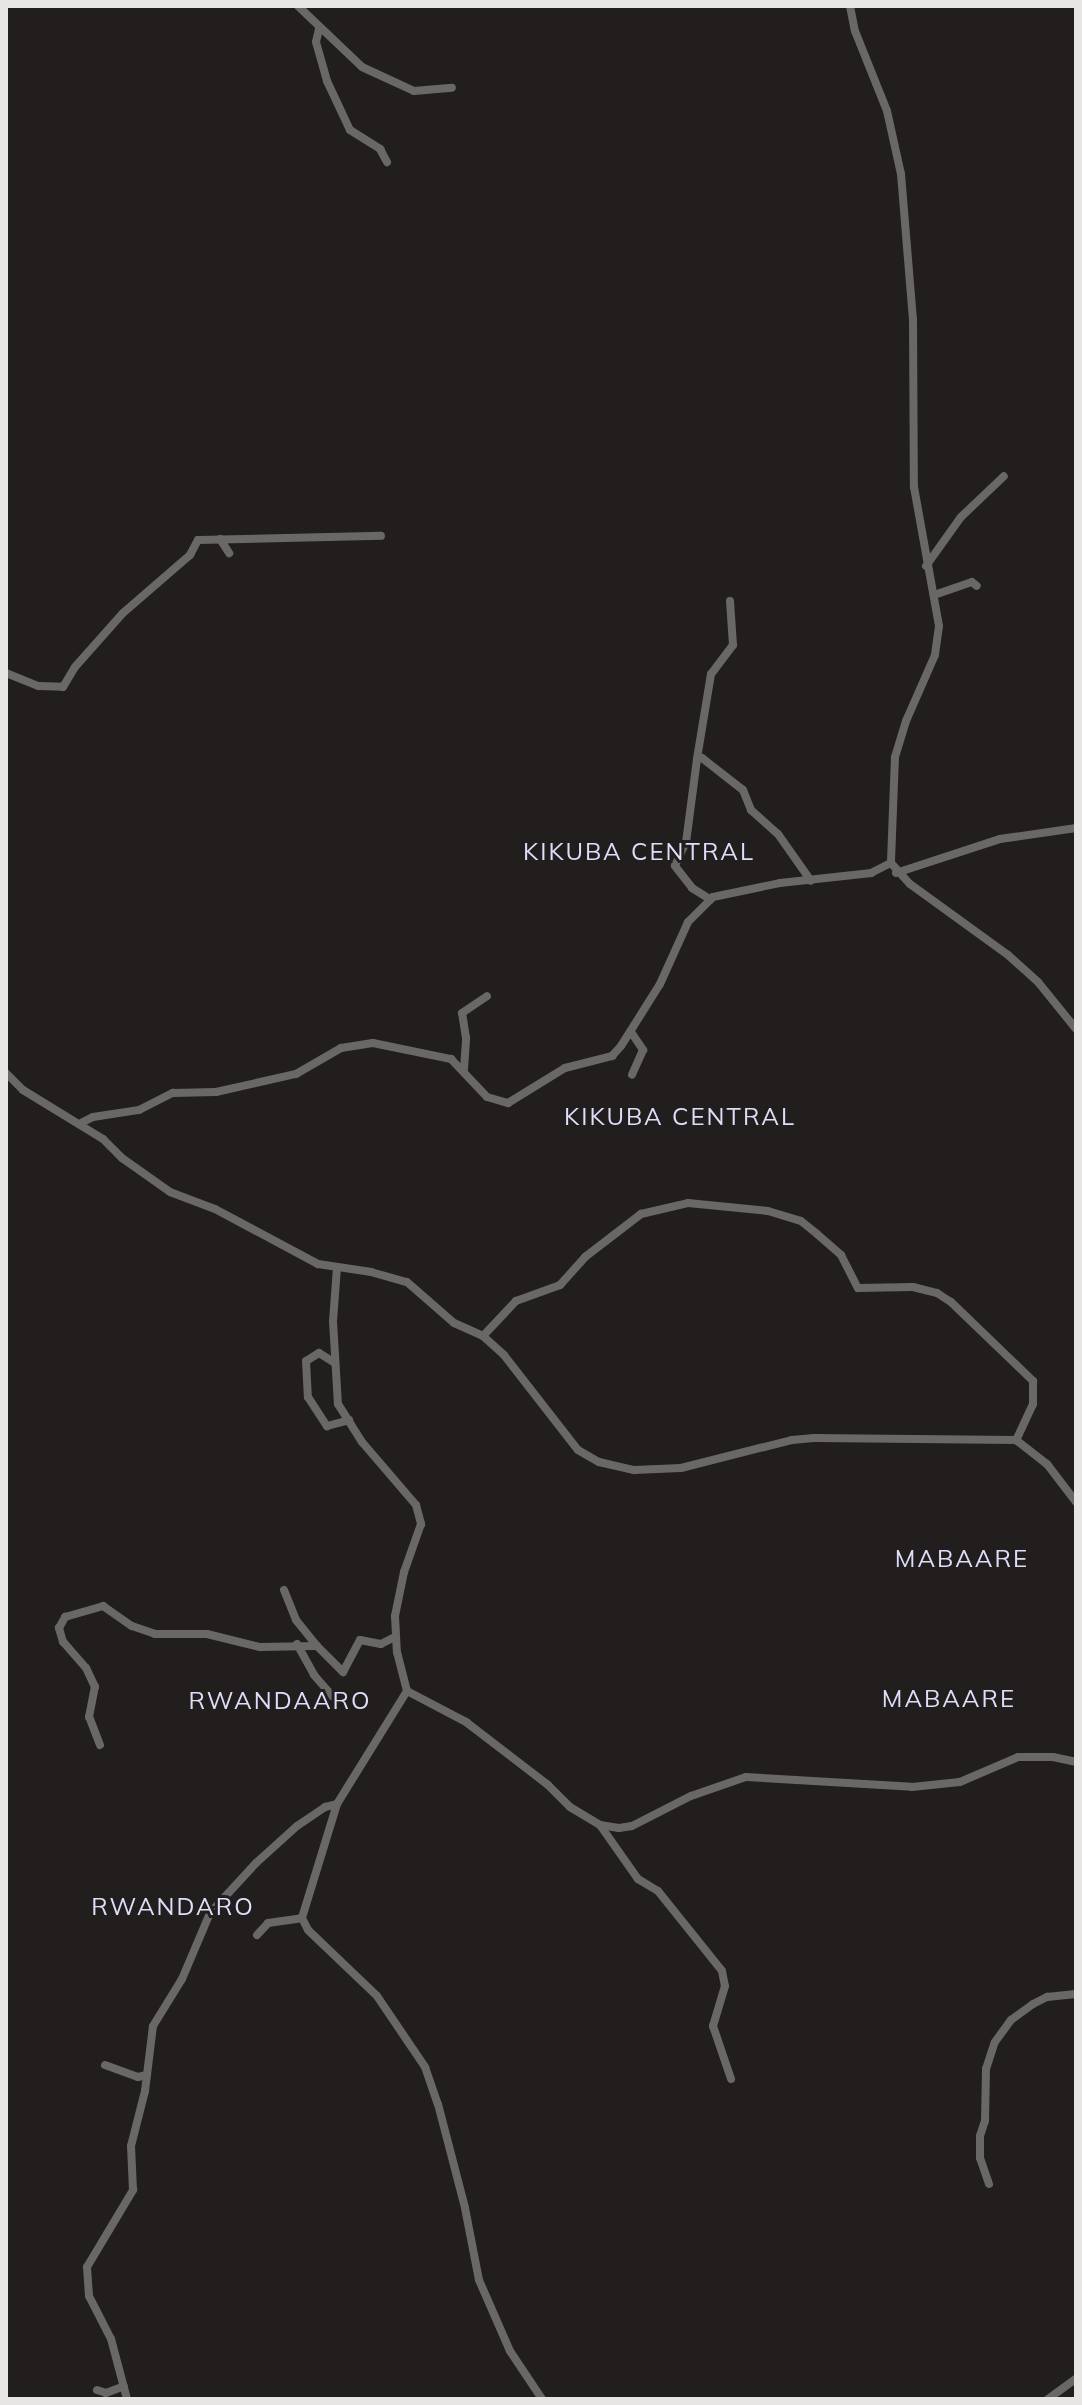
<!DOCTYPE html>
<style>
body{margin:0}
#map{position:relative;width:1082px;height:2405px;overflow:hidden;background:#211e1d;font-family:Mulish,sans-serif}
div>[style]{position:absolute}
.minor>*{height:8px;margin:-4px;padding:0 4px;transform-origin:4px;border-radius:4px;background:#696866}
span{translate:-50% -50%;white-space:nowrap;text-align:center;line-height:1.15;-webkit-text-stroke:6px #211e1d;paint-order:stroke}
.quarter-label{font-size:24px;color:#deddfa;letter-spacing:2px}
.frame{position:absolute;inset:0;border:8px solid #e8e6e5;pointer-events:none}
</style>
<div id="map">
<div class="minor">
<i style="left:298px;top:6px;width:88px;rotate:43.6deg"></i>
<i style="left:362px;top:67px;width:57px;rotate:24.8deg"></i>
<i style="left:414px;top:91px;width:38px;rotate:-5deg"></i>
<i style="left:850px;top:6px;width:25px;rotate:79deg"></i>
<i style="left:855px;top:31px;width:86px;rotate:68.2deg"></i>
<i style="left:887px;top:111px;width:65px;rotate:77.5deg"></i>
<i style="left:901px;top:174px;width:145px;rotate:85.3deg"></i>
<i style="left:913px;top:319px;width:168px;rotate:89.7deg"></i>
<i style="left:914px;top:487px;width:141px;rotate:79.8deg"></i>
<i style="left:939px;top:626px;width:29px;rotate:98deg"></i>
<i style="left:935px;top:655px;width:72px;rotate:113.7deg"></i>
<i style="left:906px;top:721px;width:38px;rotate:107deg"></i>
<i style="left:895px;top:757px;width:106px;rotate:92.2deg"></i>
<i style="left:891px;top:863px;width:28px;rotate:48deg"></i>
<i style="left:910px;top:884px;width:121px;rotate:35.9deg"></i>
<i style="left:1008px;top:955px;width:40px;rotate:42deg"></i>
<i style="left:1038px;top:982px;width:60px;rotate:51deg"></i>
<i style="left:319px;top:29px;width:13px;rotate:103deg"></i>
<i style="left:316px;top:42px;width:41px;rotate:74.2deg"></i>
<i style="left:327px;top:81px;width:54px;rotate:64.9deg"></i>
<i style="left:350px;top:130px;width:36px;rotate:32deg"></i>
<i style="left:380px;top:149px;width:15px;rotate:62deg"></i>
<i style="left:220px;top:539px;width:17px;rotate:57deg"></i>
<i style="left:926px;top:566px;width:60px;rotate:-54.5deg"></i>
<i style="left:961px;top:517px;width:59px;rotate:-43.6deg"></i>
<i style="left:934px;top:595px;width:40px;rotate:-18.9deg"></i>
<i style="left:972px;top:582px;width:6px;rotate:39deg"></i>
<i style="left:730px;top:601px;width:44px;rotate:86.1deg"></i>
<i style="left:733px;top:645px;width:36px;rotate:127deg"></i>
<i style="left:711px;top:674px;width:86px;rotate:99.4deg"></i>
<i style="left:697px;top:759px;width:5px;rotate:-11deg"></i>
<i style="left:702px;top:758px;width:52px;rotate:38deg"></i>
<i style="left:743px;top:790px;width:22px;rotate:68deg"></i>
<i style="left:751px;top:810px;width:36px;rotate:42deg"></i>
<i style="left:778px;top:834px;width:57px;rotate:54.9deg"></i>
<i style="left:6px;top:673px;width:35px;rotate:22deg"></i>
<i style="left:38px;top:686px;width:25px;rotate:2deg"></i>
<i style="left:63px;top:687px;width:23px;rotate:-59deg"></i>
<i style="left:75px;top:667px;width:72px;rotate:-48.4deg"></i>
<i style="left:123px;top:613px;width:89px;rotate:-40.9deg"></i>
<i style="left:190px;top:555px;width:17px;rotate:-62deg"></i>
<i style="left:198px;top:540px;width:183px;rotate:-1.3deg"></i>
<i style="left:697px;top:759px;width:84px;rotate:97.5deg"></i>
<i style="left:686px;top:842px;width:26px;rotate:115deg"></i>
<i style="left:675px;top:866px;width:28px;rotate:52deg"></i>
<i style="left:692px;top:888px;width:22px;rotate:32deg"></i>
<i style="left:896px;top:873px;width:109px;rotate:-18.1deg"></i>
<i style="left:1000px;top:839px;width:77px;rotate:-8.2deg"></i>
<i style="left:631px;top:1032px;width:22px;rotate:56deg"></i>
<i style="left:643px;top:1050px;width:27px;rotate:114deg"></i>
<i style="left:464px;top:1069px;width:31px;rotate:-86deg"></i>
<i style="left:466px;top:1038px;width:25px;rotate:-99deg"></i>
<i style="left:462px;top:1013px;width:30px;rotate:-34deg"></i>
<i style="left:6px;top:1073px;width:24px;rotate:45deg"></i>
<i style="left:23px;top:1090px;width:94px;rotate:31.5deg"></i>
<i style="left:103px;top:1139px;width:27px;rotate:45deg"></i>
<i style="left:122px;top:1158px;width:59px;rotate:35.3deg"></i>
<i style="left:170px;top:1192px;width:48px;rotate:20.7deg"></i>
<i style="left:215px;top:1209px;width:117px;rotate:28.1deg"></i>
<i style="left:318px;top:1264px;width:54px;rotate:8.6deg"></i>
<i style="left:371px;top:1272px;width:37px;rotate:16deg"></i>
<i style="left:407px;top:1282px;width:62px;rotate:41.1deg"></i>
<i style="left:454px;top:1323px;width:32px;rotate:24deg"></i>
<i style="left:483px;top:1336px;width:28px;rotate:42deg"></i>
<i style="left:504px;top:1355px;width:120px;rotate:52.1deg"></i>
<i style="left:578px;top:1450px;width:24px;rotate:30deg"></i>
<i style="left:599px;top:1462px;width:36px;rotate:13deg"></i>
<i style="left:634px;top:1470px;width:47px;rotate:-2.4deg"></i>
<i style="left:681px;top:1468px;width:114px;rotate:-14.2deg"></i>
<i style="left:792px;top:1440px;width:22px;rotate:-5deg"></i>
<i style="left:814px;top:1438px;width:202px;rotate:0.6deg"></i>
<i style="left:1016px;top:1440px;width:39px;rotate:38deg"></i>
<i style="left:1047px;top:1464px;width:48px;rotate:52.7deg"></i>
<i style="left:81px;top:1123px;width:13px;rotate:-27deg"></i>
<i style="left:93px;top:1117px;width:47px;rotate:-8.7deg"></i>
<i style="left:139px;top:1110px;width:38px;rotate:-27deg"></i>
<i style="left:173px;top:1093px;width:43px;rotate:-1.3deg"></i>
<i style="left:216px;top:1092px;width:82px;rotate:-12.7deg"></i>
<i style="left:296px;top:1074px;width:52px;rotate:-30deg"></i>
<i style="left:341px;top:1048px;width:32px;rotate:-9deg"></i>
<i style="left:373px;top:1043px;width:80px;rotate:11.6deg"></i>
<i style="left:451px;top:1059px;width:52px;rotate:46.5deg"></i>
<i style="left:487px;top:1097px;width:22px;rotate:16deg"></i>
<i style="left:508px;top:1103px;width:67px;rotate:-31.6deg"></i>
<i style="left:565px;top:1068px;width:49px;rotate:-14.3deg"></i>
<i style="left:612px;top:1056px;width:13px;rotate:-48deg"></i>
<i style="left:621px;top:1046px;width:73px;rotate:-57.8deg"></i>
<i style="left:660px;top:984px;width:68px;rotate:-65.7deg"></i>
<i style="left:688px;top:922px;width:35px;rotate:-45deg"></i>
<i style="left:713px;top:897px;width:68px;rotate:-11.8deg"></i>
<i style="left:780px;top:883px;width:92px;rotate:-6.3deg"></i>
<i style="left:871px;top:873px;width:22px;rotate:-27deg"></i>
<i style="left:337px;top:1267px;width:54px;rotate:94.2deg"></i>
<i style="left:333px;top:1321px;width:83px;rotate:86.6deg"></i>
<i style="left:338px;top:1404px;width:45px;rotate:57.7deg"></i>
<i style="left:362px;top:1442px;width:83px;rotate:49.4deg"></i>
<i style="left:416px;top:1505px;width:20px;rotate:75deg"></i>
<i style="left:421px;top:1524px;width:51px;rotate:109.5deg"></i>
<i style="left:404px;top:1572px;width:45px;rotate:101.6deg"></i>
<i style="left:395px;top:1616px;width:36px;rotate:87deg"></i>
<i style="left:397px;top:1652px;width:40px;rotate:75.6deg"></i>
<i style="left:407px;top:1691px;width:67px;rotate:27.7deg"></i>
<i style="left:466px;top:1722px;width:103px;rotate:37.5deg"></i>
<i style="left:548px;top:1785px;width:31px;rotate:45deg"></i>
<i style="left:570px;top:1807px;width:35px;rotate:31deg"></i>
<i style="left:600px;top:1825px;width:19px;rotate:9deg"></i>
<i style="left:619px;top:1828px;width:13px;rotate:-9deg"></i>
<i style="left:632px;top:1826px;width:66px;rotate:-27deg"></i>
<i style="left:691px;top:1796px;width:58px;rotate:-19.1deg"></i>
<i style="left:746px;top:1777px;width:166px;rotate:3.4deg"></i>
<i style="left:912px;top:1787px;width:48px;rotate:-5.9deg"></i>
<i style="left:960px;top:1782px;width:63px;rotate:-23.3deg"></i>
<i style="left:1018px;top:1757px;width:35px"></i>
<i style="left:1053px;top:1757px;width:24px;rotate:12deg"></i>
<i style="left:483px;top:1336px;width:48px;rotate:-46.7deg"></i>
<i style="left:516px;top:1301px;width:47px;rotate:-20deg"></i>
<i style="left:560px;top:1285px;width:38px;rotate:-48deg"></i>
<i style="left:585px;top:1257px;width:71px;rotate:-37.5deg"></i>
<i style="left:641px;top:1214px;width:48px;rotate:-13.2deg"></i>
<i style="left:688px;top:1203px;width:80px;rotate:5.7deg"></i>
<i style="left:768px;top:1211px;width:34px;rotate:17deg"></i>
<i style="left:801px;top:1221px;width:21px;rotate:39deg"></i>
<i style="left:817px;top:1234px;width:32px;rotate:41deg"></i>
<i style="left:841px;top:1255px;width:37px;rotate:63deg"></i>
<i style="left:858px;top:1288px;width:55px;rotate:-1deg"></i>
<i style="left:913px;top:1287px;width:25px;rotate:14deg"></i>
<i style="left:937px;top:1293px;width:17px;rotate:33deg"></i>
<i style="left:951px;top:1302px;width:114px;rotate:43.9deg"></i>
<i style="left:1033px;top:1381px;width:23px;rotate:90deg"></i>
<i style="left:1033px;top:1404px;width:40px;rotate:115deg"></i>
<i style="left:335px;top:1363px;width:19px;rotate:-148deg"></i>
<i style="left:319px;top:1353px;width:15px;rotate:148deg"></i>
<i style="left:306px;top:1361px;width:36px;rotate:87deg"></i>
<i style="left:308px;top:1397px;width:35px;rotate:57deg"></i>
<i style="left:327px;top:1426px;width:23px;rotate:-15deg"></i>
<i style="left:284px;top:1590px;width:32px;rotate:68deg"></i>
<i style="left:296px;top:1620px;width:33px;rotate:51deg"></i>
<i style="left:297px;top:1644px;width:35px;rotate:61deg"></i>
<i style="left:314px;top:1675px;width:30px;rotate:49deg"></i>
<i style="left:407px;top:1691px;width:133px;rotate:121.8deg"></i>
<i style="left:337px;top:1804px;width:119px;rotate:107.1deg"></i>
<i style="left:302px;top:1918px;width:13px;rotate:63deg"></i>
<i style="left:308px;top:1930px;width:95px;rotate:43.7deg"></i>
<i style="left:377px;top:1996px;width:86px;rotate:55.9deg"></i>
<i style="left:425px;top:2067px;width:39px;rotate:71deg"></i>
<i style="left:438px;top:2104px;width:107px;rotate:75.4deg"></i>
<i style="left:465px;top:2208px;width:73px;rotate:79deg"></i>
<i style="left:479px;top:2280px;width:77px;rotate:66.4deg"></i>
<i style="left:510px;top:2351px;width:58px;rotate:56.3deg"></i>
<i style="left:100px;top:1745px;width:30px;rotate:-111deg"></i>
<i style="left:89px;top:1717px;width:31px;rotate:-79deg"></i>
<i style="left:95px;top:1687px;width:21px;rotate:-115deg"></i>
<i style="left:86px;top:1668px;width:35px;rotate:-131deg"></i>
<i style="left:63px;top:1642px;width:15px;rotate:-106deg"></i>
<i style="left:59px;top:1628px;width:13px;rotate:-61deg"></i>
<i style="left:65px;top:1617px;width:40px;rotate:-16deg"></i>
<i style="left:103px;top:1606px;width:35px;rotate:35deg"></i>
<i style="left:132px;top:1626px;width:24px;rotate:19deg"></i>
<i style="left:155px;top:1634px;width:52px"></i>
<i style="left:207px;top:1634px;width:55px;rotate:13.8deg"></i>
<i style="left:260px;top:1647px;width:57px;rotate:-1deg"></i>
<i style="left:317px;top:1646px;width:37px;rotate:45deg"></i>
<i style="left:343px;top:1672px;width:36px;rotate:-62deg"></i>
<i style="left:360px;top:1640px;width:21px;rotate:11deg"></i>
<i style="left:381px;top:1644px;width:16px;rotate:-27deg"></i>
<i style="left:600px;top:1825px;width:66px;rotate:54.9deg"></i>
<i style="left:638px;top:1879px;width:23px;rotate:31deg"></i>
<i style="left:658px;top:1891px;width:102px;rotate:51.3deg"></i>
<i style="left:722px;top:1971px;width:15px;rotate:79deg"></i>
<i style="left:725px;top:1986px;width:42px;rotate:106.7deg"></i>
<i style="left:713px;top:2026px;width:56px;rotate:71.2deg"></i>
<i style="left:257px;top:1935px;width:16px;rotate:-47deg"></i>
<i style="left:268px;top:1923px;width:34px;rotate:-8deg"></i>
<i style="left:105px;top:2065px;width:35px;rotate:20deg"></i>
<i style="left:138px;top:2077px;width:9px;rotate:-13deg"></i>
<i style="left:989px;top:2184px;width:28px;rotate:-109deg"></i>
<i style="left:980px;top:2158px;width:22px;rotate:-90deg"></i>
<i style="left:980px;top:2136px;width:16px;rotate:-72deg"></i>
<i style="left:985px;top:2121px;width:52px;rotate:-88.9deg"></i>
<i style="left:986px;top:2069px;width:28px;rotate:-72deg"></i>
<i style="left:995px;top:2042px;width:27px;rotate:-54deg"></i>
<i style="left:1011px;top:2020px;width:27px;rotate:-36deg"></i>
<i style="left:1033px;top:2004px;width:16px;rotate:-27deg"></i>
<i style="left:1047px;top:1997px;width:29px;rotate:-6deg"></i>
<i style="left:97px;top:2390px;width:9px;rotate:18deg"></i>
<i style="left:106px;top:2393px;width:19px;rotate:-21deg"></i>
<i style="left:127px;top:2399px;width:62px;rotate:-104.9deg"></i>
<i style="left:111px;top:2339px;width:48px;rotate:-117.1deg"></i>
<i style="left:89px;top:2296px;width:29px;rotate:-94deg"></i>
<i style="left:87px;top:2267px;width:90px;rotate:-59.1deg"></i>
<i style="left:133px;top:2190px;width:44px;rotate:-92.6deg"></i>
<i style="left:131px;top:2146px;width:57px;rotate:-75.7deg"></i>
<i style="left:145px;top:2091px;width:65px;rotate:-83deg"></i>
<i style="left:153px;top:2026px;width:55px;rotate:-58.3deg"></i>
<i style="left:182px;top:1979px;width:72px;rotate:-67deg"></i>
<i style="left:210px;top:1913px;width:68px;rotate:-47.4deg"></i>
<i style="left:256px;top:1863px;width:55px;rotate:-42.1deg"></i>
<i style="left:297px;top:1826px;width:34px;rotate:-34deg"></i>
<i style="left:325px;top:1807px;width:12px;rotate:-14deg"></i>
<i style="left:1048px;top:2399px;width:34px;rotate:-36deg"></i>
</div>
<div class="quarter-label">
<span style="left:639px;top:852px">KIKUBA CENTRAL</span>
<span style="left:680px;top:1117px">KIKUBA CENTRAL</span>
<span style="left:962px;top:1559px">MABAARE</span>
<span style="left:949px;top:1699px">MABAARE</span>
<span style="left:280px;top:1701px">RWANDAARO</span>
<span style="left:173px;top:1907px">RWANDARO</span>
</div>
<div class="frame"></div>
</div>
